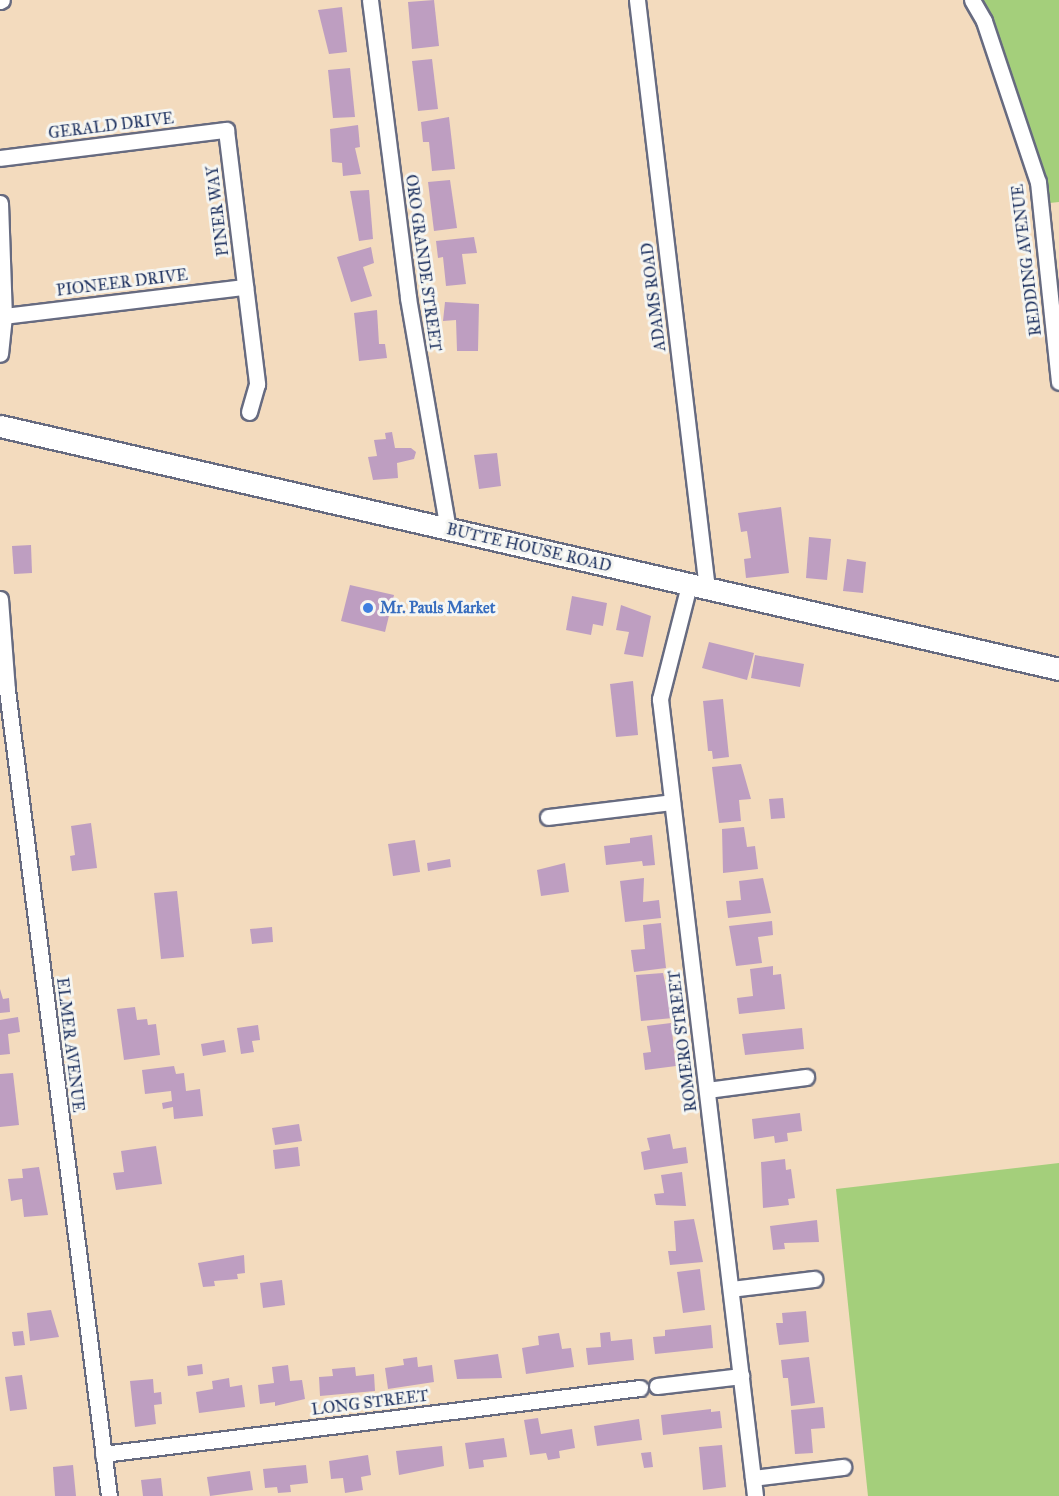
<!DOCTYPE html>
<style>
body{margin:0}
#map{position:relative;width:1059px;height:1496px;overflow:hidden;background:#f3dbbe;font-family:"IM FELL Great Primer",serif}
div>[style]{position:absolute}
.green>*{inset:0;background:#a4cf7b}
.building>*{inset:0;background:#be9ec1}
.roads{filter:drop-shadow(2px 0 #676b80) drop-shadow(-2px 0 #676b80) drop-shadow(0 2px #676b80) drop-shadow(0 -2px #676b80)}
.street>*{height:15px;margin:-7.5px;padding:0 7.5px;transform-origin:7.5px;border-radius:7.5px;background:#fff}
.secondary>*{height:21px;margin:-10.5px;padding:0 10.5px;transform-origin:10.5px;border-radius:10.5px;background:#fff}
.dots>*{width:16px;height:16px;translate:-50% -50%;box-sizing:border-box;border:3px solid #f6f6f2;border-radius:50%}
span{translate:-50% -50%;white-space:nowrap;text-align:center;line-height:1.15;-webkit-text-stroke:6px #f6f6f2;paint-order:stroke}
.street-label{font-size:16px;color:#1b2f5e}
.shop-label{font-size:16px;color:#366cbe;font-weight:700}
.left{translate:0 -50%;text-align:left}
</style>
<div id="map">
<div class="green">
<i style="clip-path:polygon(972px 0,1059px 0,1059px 202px,1040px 204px)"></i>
<i style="clip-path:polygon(1059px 1163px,1059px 1496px,868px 1496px,836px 1189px)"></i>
</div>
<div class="building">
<i style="clip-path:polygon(434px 0,439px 46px,412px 49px,408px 2px)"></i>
<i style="clip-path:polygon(342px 7px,347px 52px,329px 54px,318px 10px)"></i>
<i style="clip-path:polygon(432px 59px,438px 109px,418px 111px,412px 61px)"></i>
<i style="clip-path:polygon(350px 68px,355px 117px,333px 118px,328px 70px)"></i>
<i style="clip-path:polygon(449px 117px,455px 169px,432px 171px,429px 142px,423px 142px,421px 122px)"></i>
<i style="clip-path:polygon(358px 125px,360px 147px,355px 148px,361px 174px,343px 176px,342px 163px,332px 162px,330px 129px)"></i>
<i style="clip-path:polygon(450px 180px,457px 228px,434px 231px,428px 182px)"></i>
<i style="clip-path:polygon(369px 190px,373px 239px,359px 241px,350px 191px)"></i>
<i style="clip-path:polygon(474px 237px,477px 253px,462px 254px,466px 284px,446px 286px,443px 257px,438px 258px,436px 241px)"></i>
<i style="clip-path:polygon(371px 247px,374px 263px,363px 267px,372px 296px,351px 302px,337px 257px)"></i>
<i style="clip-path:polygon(445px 302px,479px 304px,478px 351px,457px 351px,456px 320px,443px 321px)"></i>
<i style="clip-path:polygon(377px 310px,379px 344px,385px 344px,387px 358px,359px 361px,354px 313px)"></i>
<i style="clip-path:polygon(392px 432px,395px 448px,411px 448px,416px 452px,414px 459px,397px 463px,398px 478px,373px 480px,368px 457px,377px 456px,374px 440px,386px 439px,385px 433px)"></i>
<i style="clip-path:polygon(497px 453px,501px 486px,479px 489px,474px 455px)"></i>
<i style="clip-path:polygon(781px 507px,789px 573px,746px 578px,744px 559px,751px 558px,747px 531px,741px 532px,738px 513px)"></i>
<i style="clip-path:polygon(809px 537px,831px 539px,827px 580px,806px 578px)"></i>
<i style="clip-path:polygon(31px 545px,32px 573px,14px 574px,12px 546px)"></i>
<i style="clip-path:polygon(847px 559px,866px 562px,863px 593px,843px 591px)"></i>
<i style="clip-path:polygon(350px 585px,394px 595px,385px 632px,341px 621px)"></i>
<i style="clip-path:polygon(572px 596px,607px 603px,603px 626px,593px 624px,591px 635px,566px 630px)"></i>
<i style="clip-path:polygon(621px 605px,651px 616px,643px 657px,624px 654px,629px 632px,616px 630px)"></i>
<i style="clip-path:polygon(709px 642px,754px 653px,747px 680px,702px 668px)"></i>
<i style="clip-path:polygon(755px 655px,804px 664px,800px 687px,751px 678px)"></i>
<i style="clip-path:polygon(633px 681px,638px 735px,616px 737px,610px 684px)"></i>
<i style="clip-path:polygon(723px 699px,729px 757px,713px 759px,712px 751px,708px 751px,703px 701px)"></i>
<i style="clip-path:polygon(741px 764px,751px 799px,739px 800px,741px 821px,719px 823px,712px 767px)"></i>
<i style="clip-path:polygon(783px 798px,785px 818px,771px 819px,769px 799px)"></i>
<i style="clip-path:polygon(91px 823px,97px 868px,72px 871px,70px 856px,75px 855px,71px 826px)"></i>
<i style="clip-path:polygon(744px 827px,747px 847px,755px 846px,758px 869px,723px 873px,722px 829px)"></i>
<i style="clip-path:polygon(652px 835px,655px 865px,643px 866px,642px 861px,606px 865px,604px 846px,630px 843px,630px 838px)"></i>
<i style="clip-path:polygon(415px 840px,420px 872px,393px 876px,388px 844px)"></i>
<i style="clip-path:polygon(450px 859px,451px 867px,428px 871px,427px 863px)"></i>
<i style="clip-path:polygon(565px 863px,569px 892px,541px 896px,537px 870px)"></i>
<i style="clip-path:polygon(644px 878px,643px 902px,659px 900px,661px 918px,625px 922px,620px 881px)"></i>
<i style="clip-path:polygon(763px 878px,771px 913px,728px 918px,726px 901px,741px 900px,739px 881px)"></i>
<i style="clip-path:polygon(177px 891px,184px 957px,161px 959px,154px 893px)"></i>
<i style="clip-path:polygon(772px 921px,773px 935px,758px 937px,762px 963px,736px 966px,729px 926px)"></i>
<i style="clip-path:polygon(661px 923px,666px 968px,634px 972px,631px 950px,645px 949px,643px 925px)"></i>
<i style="clip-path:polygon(272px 927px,273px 942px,252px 944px,250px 929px)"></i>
<i style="clip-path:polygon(773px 966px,773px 975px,781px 974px,785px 1009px,739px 1014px,737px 998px,753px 996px,750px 969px)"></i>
<i style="clip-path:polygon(663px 973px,673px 1018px,641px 1021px,636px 975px)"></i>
<i style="clip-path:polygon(0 989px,3px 999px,9px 998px,10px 1012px,0 1013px)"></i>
<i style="clip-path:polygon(135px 1007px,137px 1020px,147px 1019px,148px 1025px,156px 1024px,160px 1055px,124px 1060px,117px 1009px)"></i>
<i style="clip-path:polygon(18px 1017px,20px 1032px,8px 1034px,10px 1054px,0 1055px,0 1020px)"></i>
<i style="clip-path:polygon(671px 1023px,676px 1066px,645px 1070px,643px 1053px,651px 1052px,647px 1026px)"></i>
<i style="clip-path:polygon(258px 1025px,260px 1040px,252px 1041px,254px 1052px,241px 1054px,237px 1028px)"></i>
<i style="clip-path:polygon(802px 1028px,804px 1049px,745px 1055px,742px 1034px)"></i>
<i style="clip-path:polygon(224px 1040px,226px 1052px,203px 1056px,201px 1044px)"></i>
<i style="clip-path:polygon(174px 1066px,176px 1074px,184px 1073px,186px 1091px,200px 1089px,203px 1116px,174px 1119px,173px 1107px,163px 1109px,162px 1103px,172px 1101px,171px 1091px,145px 1094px,142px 1070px)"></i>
<i style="clip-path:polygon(13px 1073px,19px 1125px,0 1127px,0 1074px)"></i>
<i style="clip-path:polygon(800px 1113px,802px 1131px,787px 1133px,788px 1141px,775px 1143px,774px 1136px,754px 1139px,752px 1119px)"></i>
<i style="clip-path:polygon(299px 1124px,302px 1141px,275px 1145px,272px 1128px)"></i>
<i style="clip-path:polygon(670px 1134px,673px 1149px,686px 1147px,688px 1163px,644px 1170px,641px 1152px,650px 1150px,647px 1138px)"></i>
<i style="clip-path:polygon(156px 1146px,162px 1184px,116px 1190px,113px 1173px,124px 1172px,121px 1151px)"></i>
<i style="clip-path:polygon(298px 1147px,300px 1166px,275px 1169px,273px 1150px)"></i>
<i style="clip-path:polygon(785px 1159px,786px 1170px,791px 1169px,795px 1198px,788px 1199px,789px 1205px,763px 1208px,761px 1162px)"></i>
<i style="clip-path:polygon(39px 1167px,48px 1215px,24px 1217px,22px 1199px,11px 1201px,8px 1179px,23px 1178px,22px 1169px)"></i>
<i style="clip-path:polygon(682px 1172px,686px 1206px,656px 1205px,654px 1194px,664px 1193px,661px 1175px)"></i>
<i style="clip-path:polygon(694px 1219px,703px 1262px,670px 1265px,668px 1251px,676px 1251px,674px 1221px)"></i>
<i style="clip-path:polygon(817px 1220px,819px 1242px,784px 1243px,785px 1249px,773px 1250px,770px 1226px)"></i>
<i style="clip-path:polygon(244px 1255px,245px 1273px,237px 1274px,238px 1279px,214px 1281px,215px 1286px,203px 1287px,198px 1263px)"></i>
<i style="clip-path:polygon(700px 1269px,705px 1310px,683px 1313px,677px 1272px)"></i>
<i style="clip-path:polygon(282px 1280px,285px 1305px,263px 1308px,260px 1283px)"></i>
<i style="clip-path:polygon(51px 1310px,59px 1337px,30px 1341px,27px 1313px)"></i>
<i style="clip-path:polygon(806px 1311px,809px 1342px,779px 1345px,776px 1323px,783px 1323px,782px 1313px)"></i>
<i style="clip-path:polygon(711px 1325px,713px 1348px,655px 1354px,653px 1337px,665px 1336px,665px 1330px)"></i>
<i style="clip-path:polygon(23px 1331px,25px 1345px,14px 1346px,12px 1332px)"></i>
<i style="clip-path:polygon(610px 1332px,611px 1341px,632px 1339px,634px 1360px,588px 1365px,586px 1348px,601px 1347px,600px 1333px)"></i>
<i style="clip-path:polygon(559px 1333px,562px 1349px,571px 1348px,574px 1367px,526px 1374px,522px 1348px,539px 1345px,538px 1336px)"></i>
<i style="clip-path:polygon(498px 1354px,502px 1378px,457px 1379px,454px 1360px)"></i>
<i style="clip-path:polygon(417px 1357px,418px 1367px,432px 1365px,434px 1382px,388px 1389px,385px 1368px,404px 1365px,403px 1359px)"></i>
<i style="clip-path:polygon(809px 1357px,815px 1403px,791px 1406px,788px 1378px,783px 1378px,781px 1360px)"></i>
<i style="clip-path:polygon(202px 1364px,203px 1374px,188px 1376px,187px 1366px)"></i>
<i style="clip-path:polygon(288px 1365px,290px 1381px,302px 1380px,305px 1399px,275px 1406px,275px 1402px,260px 1404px,258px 1385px,274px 1383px,272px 1367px)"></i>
<i style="clip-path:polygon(355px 1367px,356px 1376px,374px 1374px,375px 1391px,320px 1396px,319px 1377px,333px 1376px,332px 1369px)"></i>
<i style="clip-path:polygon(22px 1375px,27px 1409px,10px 1411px,5px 1377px)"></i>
<i style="clip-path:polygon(229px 1378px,230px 1387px,242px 1385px,245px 1407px,199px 1413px,196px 1392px,213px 1389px,212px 1381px)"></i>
<i style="clip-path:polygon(153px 1379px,154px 1393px,161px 1392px,162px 1404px,154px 1405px,156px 1424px,135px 1427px,130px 1381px)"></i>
<i style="clip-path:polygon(823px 1407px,825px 1428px,811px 1429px,813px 1453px,795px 1454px,791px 1410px)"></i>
<i style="clip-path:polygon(711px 1409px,711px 1412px,720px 1411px,722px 1428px,663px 1435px,661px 1415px)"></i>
<i style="clip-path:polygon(538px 1418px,541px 1434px,572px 1429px,575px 1448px,559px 1451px,560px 1458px,548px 1460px,546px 1453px,530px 1455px,524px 1420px)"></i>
<i style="clip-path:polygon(639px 1419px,642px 1440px,597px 1446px,594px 1426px)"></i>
<i style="clip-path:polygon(504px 1438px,507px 1457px,483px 1460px,484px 1467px,469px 1469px,465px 1443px)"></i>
<i style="clip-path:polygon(722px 1445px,726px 1487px,703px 1490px,699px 1447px)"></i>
<i style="clip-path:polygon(442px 1446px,444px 1466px,399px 1475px,396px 1451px)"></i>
<i style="clip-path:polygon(651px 1452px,653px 1467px,644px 1468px,641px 1453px)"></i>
<i style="clip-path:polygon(368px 1455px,371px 1475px,361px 1477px,363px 1490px,345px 1493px,343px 1478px,331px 1479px,329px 1461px)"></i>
<i style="clip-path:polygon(73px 1465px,76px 1496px,55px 1496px,53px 1467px)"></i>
<i style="clip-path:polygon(306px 1465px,308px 1483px,290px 1485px,291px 1492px,278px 1493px,277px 1487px,265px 1488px,263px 1469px)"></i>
<i style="clip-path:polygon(250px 1471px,253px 1490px,210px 1496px,207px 1477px)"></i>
<i style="clip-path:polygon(161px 1478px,163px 1496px,143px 1496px,141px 1480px)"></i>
</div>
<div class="roads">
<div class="street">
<i style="left:370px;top:0;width:300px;rotate:82.7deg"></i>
<i style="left:408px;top:298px;width:235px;rotate:80.2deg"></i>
<i style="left:637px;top:0;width:593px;rotate:83.22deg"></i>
<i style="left:972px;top:0;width:24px;rotate:60deg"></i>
<i style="left:984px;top:21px;width:170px;rotate:71.5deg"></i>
<i style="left:1038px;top:182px;width:201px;rotate:84deg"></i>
<i style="left:0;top:1px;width:2px;rotate:-27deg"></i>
<i style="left:0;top:158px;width:228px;rotate:-7.1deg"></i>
<i style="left:226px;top:130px;width:256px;rotate:83deg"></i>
<i style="left:257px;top:384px;width:29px;rotate:106deg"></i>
<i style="left:0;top:203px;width:113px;rotate:88deg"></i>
<i style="left:4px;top:316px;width:38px;rotate:96deg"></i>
<i style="left:4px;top:316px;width:243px;rotate:-6.9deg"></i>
<i style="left:689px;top:585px;width:118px;rotate:104.3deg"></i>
<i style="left:660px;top:699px;width:803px;rotate:83.2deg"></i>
<i style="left:0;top:599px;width:91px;rotate:85.6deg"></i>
<i style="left:7px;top:690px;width:812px;rotate:82.79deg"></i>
<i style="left:548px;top:817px;width:125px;rotate:-6.9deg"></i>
<i style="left:707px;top:1090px;width:100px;rotate:-7.5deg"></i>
<i style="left:731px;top:1289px;width:84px;rotate:-6.9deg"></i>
<i style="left:657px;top:1386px;width:85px;rotate:-6.8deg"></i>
<i style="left:103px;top:1454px;width:541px;rotate:-7.01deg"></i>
<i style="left:753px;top:1478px;width:91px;rotate:-7deg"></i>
</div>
<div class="secondary">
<i style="left:0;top:426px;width:1087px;rotate:12.92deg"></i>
</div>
</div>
<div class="dots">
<i style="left:368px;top:608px;background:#3f7fe0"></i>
</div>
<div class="street-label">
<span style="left:111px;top:126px;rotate:-7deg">GERALD DRIVE</span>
<span style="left:218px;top:211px;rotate:-97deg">PINER WAY</span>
<span style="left:1027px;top:260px;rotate:-97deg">REDDING AVENUE</span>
<span style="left:423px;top:263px;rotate:82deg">ORO GRANDE STREET</span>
<span style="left:122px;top:283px;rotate:-7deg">PIONEER DRIVE</span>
<span style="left:654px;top:297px;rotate:-97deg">ADAMS ROAD</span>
<span style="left:529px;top:548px;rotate:13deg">BUTTE HOUSE ROAD</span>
<span style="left:683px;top:1041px;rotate:-97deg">ROMERO STREET</span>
<span style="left:70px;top:1045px;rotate:83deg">ELMER AVENUE</span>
<span style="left:370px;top:1403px;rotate:-7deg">LONG STREET</span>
</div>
<div class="shop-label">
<span class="left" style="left:380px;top:608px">Mr. Pauls Market</span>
</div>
</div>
